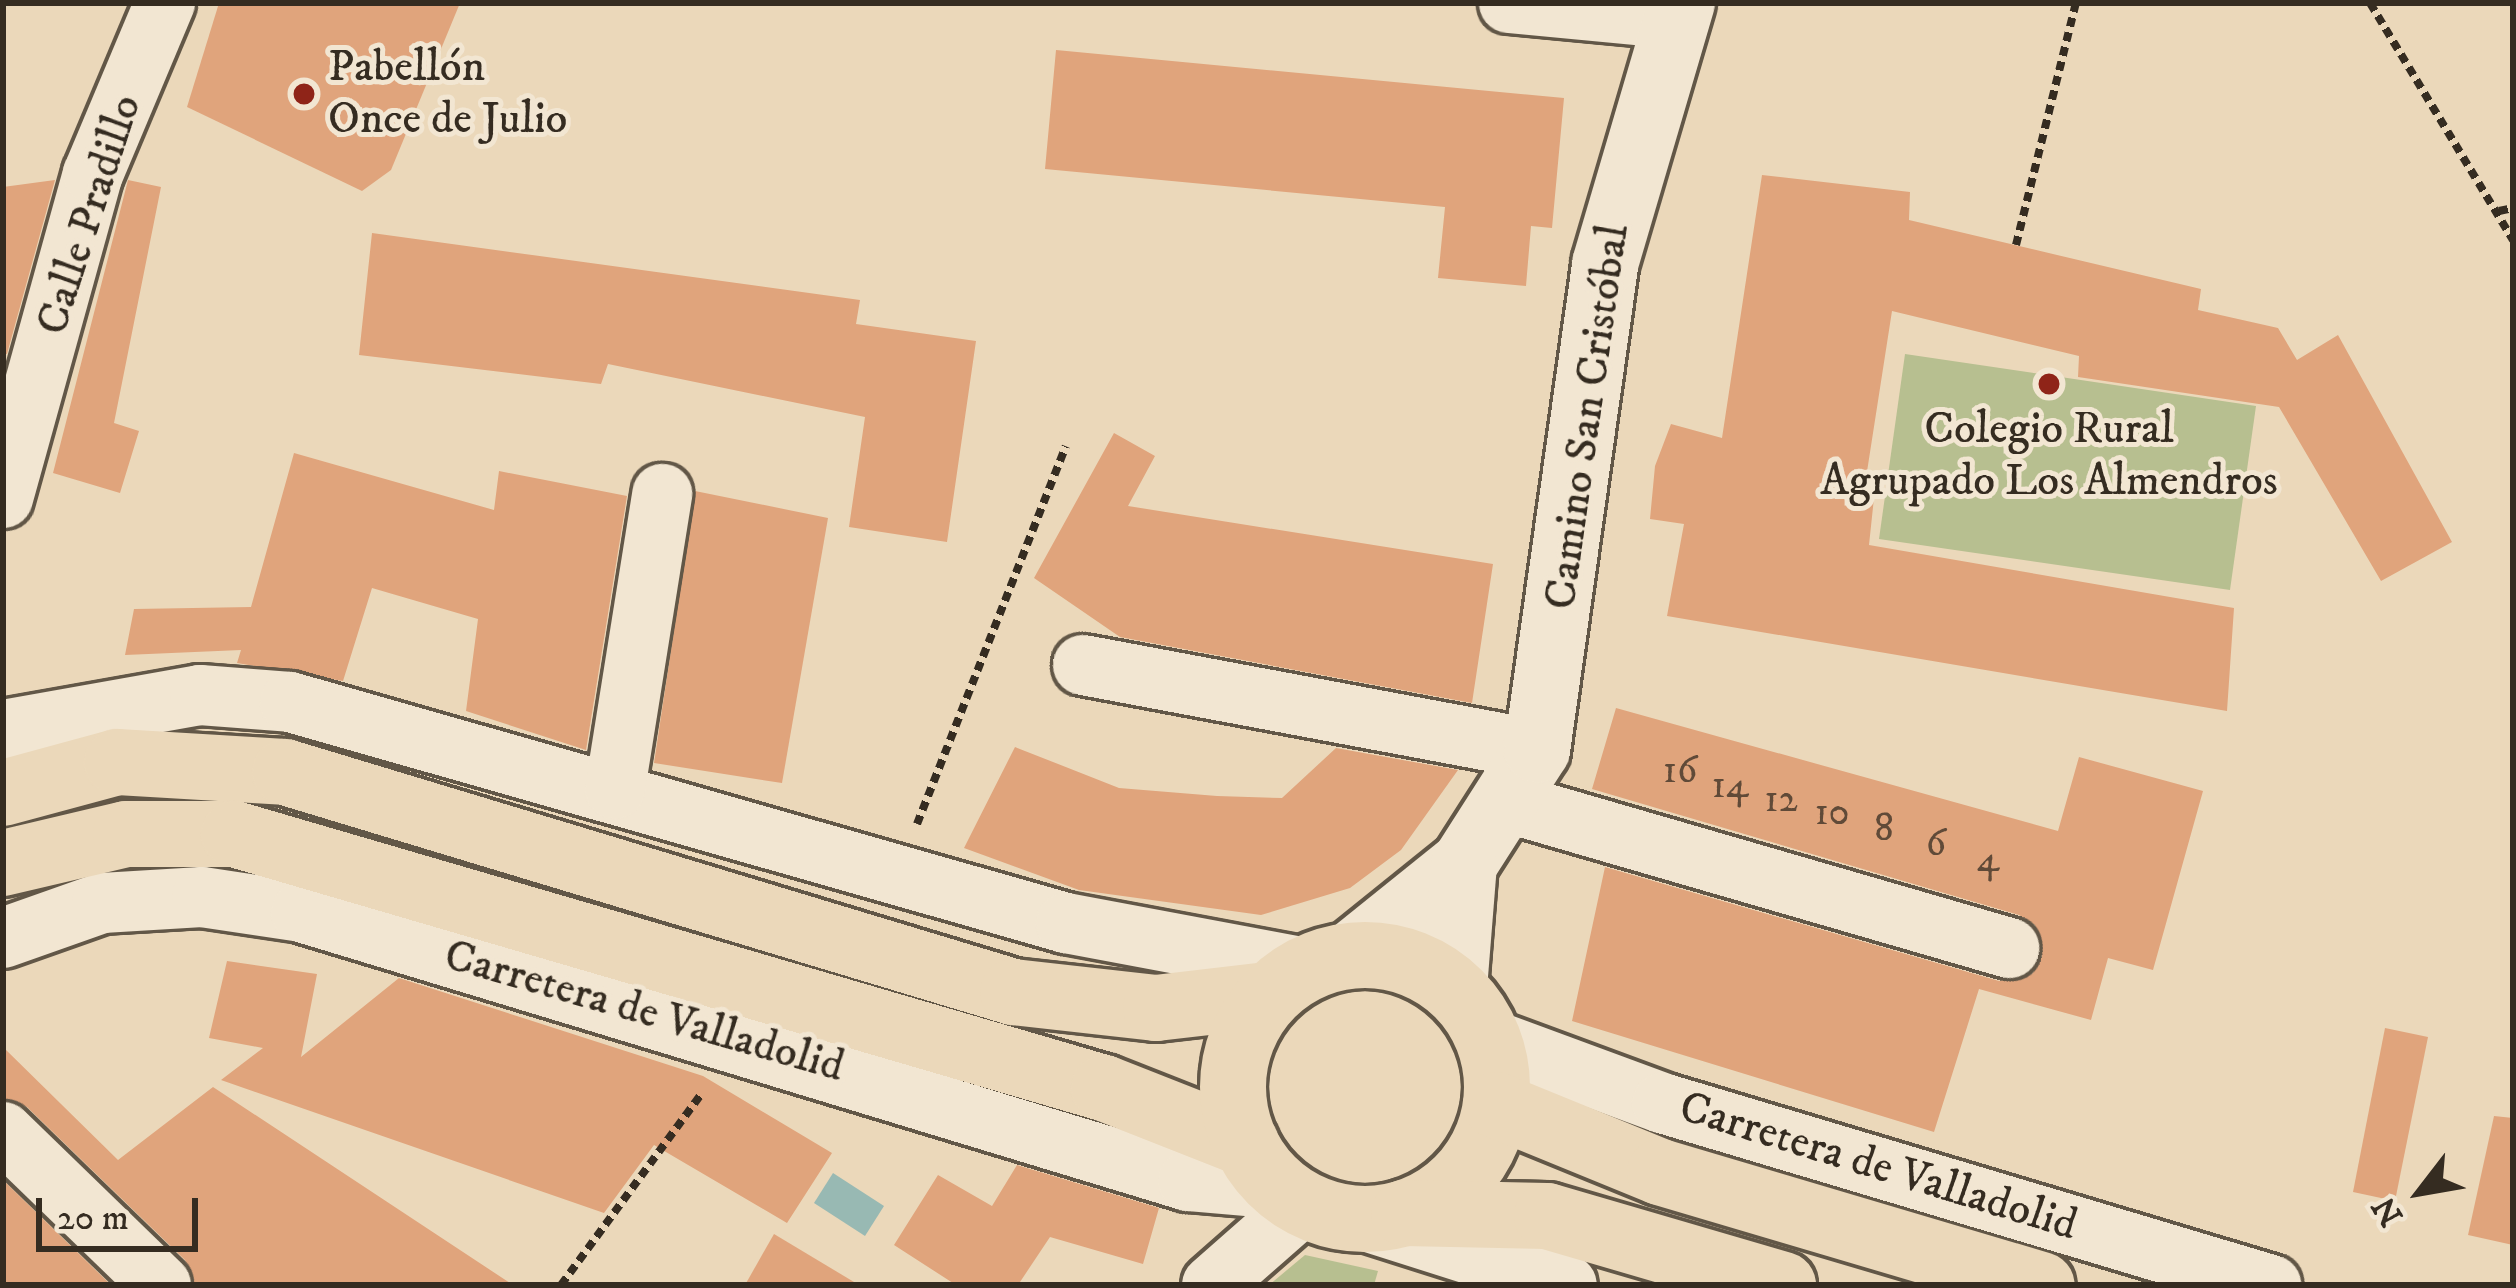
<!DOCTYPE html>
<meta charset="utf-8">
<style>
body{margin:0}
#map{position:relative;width:2516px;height:1288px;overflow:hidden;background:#ebd8ba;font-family:"IM FELL DW Pica",serif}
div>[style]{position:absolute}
.green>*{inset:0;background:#b7bf90}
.water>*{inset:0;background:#98b9b3}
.building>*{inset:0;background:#e0a47c}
.path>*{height:8px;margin-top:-4px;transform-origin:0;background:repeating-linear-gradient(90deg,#352c21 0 9px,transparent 0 15px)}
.roads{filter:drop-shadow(3px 0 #625747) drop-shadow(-3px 0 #625747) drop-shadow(0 3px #625747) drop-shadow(0 -3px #625747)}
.minor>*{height:60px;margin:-30px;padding:0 30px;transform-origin:30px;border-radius:30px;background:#f2e6d2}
.secondary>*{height:66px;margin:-33px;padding:0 33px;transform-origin:33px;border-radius:33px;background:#f2e6d2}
.trunk>*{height:66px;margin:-33px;padding:0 33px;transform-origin:33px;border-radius:33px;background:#ebd8ba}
.trunk>.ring{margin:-33px;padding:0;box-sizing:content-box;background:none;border:66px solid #ebd8ba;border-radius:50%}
.dots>*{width:33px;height:33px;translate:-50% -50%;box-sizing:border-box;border:6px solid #f2e6d2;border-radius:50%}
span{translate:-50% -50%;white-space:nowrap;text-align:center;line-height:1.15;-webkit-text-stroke:10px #f2e6d2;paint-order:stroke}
.number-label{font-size:39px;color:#604a38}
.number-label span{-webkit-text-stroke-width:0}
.poi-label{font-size:45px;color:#352c21}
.left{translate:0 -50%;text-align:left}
.street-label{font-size:45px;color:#352c21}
.frame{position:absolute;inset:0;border:6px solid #352c21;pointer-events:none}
.north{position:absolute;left:2360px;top:1132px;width:120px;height:120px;-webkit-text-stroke:9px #f2e6d2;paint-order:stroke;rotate:239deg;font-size:33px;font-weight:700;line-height:48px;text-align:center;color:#352c21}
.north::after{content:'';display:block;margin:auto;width:42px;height:54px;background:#352c21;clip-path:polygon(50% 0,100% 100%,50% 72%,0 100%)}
.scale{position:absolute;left:36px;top:1198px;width:162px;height:54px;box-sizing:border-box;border:6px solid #352c21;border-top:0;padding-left:15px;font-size:36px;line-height:42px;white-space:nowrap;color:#352c21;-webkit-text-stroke:9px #f2e6d2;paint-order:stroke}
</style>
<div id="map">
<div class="green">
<i style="clip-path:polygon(1905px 354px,2256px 406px,2230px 590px,1879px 539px)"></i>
<i style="clip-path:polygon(1305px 1255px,1378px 1271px,1374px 1285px,1269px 1285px)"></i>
</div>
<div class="water">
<i style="clip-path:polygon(833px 1173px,884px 1206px,865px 1236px,814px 1203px)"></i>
</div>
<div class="building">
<i style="clip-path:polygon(219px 3px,460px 3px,391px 170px,362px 191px,187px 107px)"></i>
<i style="clip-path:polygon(1056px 50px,1564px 98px,1552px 228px,1531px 226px,1526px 286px,1438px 278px,1445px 207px,1045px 169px)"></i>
<i style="clip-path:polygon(1762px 175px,1910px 192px,1909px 220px,2201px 289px,2198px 310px,2278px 328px,2297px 360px,2338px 335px,2452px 542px,2381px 581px,2279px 407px,2078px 377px,2079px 356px,1892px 311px,1866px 478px,1876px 479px,1869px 545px,2234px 608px,2227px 711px,1667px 616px,1684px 524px,1650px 519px,1655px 466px,1671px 424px,1722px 438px)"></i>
<i style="clip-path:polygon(55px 180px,7px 354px,3px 354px,3px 187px)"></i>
<i style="clip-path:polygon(128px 180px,161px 187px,114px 423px,139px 431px,120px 493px,53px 473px)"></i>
<i style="clip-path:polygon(372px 233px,860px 300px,856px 324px,976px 341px,947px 542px,849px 527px,865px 417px,608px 364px,601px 384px,359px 355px)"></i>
<i style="clip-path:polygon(1114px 433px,1155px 456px,1128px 506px,1493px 564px,1472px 703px,1120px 637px,1034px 578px)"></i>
<i style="clip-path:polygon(294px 453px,494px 510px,499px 471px,627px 496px,586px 750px,466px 711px,478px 619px,372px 588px,343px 681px,237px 663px,241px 650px,125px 655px,134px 609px,251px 607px)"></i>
<i style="clip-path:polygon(695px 491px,828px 518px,782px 783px,654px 763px)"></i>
<i style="clip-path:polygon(1616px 708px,2058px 831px,2079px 757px,2203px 791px,2153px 970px,2108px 958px,2091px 1020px,1979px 989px,1934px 1132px,1572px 1021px,1605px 867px,1999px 981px,2032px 974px,2042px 956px,2035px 925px,2019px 915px,1592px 789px)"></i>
<i style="clip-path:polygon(1015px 747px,1119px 788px,1217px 796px,1282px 798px,1336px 748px,1458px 770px,1401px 850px,1350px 888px,1261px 915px,1079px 890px,964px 848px)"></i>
<i style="clip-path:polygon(227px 961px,317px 974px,301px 1057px,399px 978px,703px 1076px,832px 1153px,787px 1223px,654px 1145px,604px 1213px,221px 1080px,263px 1048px,209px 1038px)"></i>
<i style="clip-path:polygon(2385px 1028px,2428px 1037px,2395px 1201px,2353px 1192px)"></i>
<i style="clip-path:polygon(3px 1047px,118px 1160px,213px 1087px,513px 1285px,194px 1285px,185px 1260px,27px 1107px,3px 1099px)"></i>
<i style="clip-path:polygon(2494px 1116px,2513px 1118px,2513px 1245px,2468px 1235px)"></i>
<i style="clip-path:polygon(1017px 1165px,1159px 1208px,1143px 1264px,1050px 1237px,1018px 1285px,956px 1285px,894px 1245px,938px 1175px,992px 1206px)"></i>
<i style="clip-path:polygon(3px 1180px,111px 1285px,3px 1285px)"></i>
<i style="clip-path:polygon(774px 1234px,859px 1285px,745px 1285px)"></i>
</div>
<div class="path">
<i style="left:2370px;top:3px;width:277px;rotate:58.9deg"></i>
<i style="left:2499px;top:211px;width:14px;rotate:-12deg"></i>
<i style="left:2016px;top:245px;width:249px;rotate:-76.1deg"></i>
<i style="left:917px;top:824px;width:406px;rotate:-68.5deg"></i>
<i style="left:561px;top:1285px;width:238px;rotate:-53.7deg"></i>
</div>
<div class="roads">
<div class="minor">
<i style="left:1509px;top:3px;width:170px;rotate:5.4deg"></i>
<i style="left:3px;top:498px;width:336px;rotate:-74.5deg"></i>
<i style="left:93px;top:174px;width:186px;rotate:-67.2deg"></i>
<i style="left:1083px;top:665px;width:462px;rotate:10.6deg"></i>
<i style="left:3px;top:730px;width:200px;rotate:-10.1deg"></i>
<i style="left:200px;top:695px;width:90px;rotate:4.4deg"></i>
<i style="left:290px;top:702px;width:807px;rotate:15.9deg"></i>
<i style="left:1066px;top:923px;width:244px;rotate:10.6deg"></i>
<i style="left:615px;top:789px;width:299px;rotate:-80.9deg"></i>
<i style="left:1509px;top:803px;width:521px;rotate:16.17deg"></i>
<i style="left:3px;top:938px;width:105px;rotate:-19.5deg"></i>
<i style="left:102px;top:903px;width:100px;rotate:-3.4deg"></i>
<i style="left:202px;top:897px;width:100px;rotate:8.6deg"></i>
<i style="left:301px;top:912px;width:927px;rotate:16.87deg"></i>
<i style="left:1188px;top:1181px;width:93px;rotate:4.9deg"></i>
<i style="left:1489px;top:1039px;width:184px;rotate:20.3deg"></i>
<i style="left:1662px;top:1103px;width:636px;rotate:16.64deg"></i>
<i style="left:3px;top:1132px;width:220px;rotate:44.1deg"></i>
<i style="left:1359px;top:1219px;width:218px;rotate:17.6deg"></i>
<i style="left:1212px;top:1285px;width:121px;rotate:-41.3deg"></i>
</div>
<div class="secondary">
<i style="left:1352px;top:954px;width:144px;rotate:-38.8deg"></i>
<i style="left:1464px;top:864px;width:135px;rotate:-57.4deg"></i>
<i style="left:1537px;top:750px;width:491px;rotate:-82deg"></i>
<i style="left:1605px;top:264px;width:272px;rotate:-73.6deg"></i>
<i style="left:1454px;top:988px;width:124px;rotate:-85.4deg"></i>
</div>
<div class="trunk">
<i style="left:3px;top:793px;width:118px;rotate:-15.2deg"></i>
<i style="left:117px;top:762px;width:168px;rotate:3.4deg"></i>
<i style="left:285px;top:772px;width:761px;rotate:16.81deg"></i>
<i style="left:1013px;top:992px;width:144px;rotate:6.4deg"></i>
<i style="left:1156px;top:1008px;width:114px;rotate:-6.6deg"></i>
<i style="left:3px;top:863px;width:126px;rotate:-13.3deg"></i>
<i style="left:126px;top:834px;width:108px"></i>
<i style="left:234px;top:834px;width:906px;rotate:16.28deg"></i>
<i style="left:1104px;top:1088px;width:153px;rotate:21.5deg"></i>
<i class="ring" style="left:1233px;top:955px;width:198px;height:198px"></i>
<i style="left:1496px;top:1105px;width:177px;rotate:22.2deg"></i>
<i style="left:1660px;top:1172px;width:398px;rotate:16.5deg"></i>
<i style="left:1404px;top:1213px;width:143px;rotate:1.2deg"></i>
<i style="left:1547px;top:1216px;width:246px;rotate:16.3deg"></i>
</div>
</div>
<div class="dots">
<i style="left:304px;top:94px;background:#8f2418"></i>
<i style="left:2049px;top:384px;background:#8f2418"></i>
</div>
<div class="number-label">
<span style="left:1680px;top:771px">16</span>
<span style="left:1730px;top:786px">14</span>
<span style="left:1781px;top:800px">12</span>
<span style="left:1832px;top:813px">10</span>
<span style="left:1884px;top:829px">8</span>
<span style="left:1936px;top:844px">6</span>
<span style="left:1988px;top:860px">4</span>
</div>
<div class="poi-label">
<span class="left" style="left:328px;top:94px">Pabellón<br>Once de Julio</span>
<span style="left:2049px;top:456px">Colegio Rural<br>Agrupado Los Almendros</span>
</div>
<div class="street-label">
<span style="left:90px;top:215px;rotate:-72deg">Calle Pradillo</span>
<span style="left:1588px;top:417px;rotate:-82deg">Camino San Cristóbal</span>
<span style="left:644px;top:1012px;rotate:16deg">Carretera de Valladolid</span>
<span style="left:1878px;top:1167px;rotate:17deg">Carretera de Valladolid</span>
</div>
<div class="frame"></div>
<div class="north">N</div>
<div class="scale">20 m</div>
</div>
